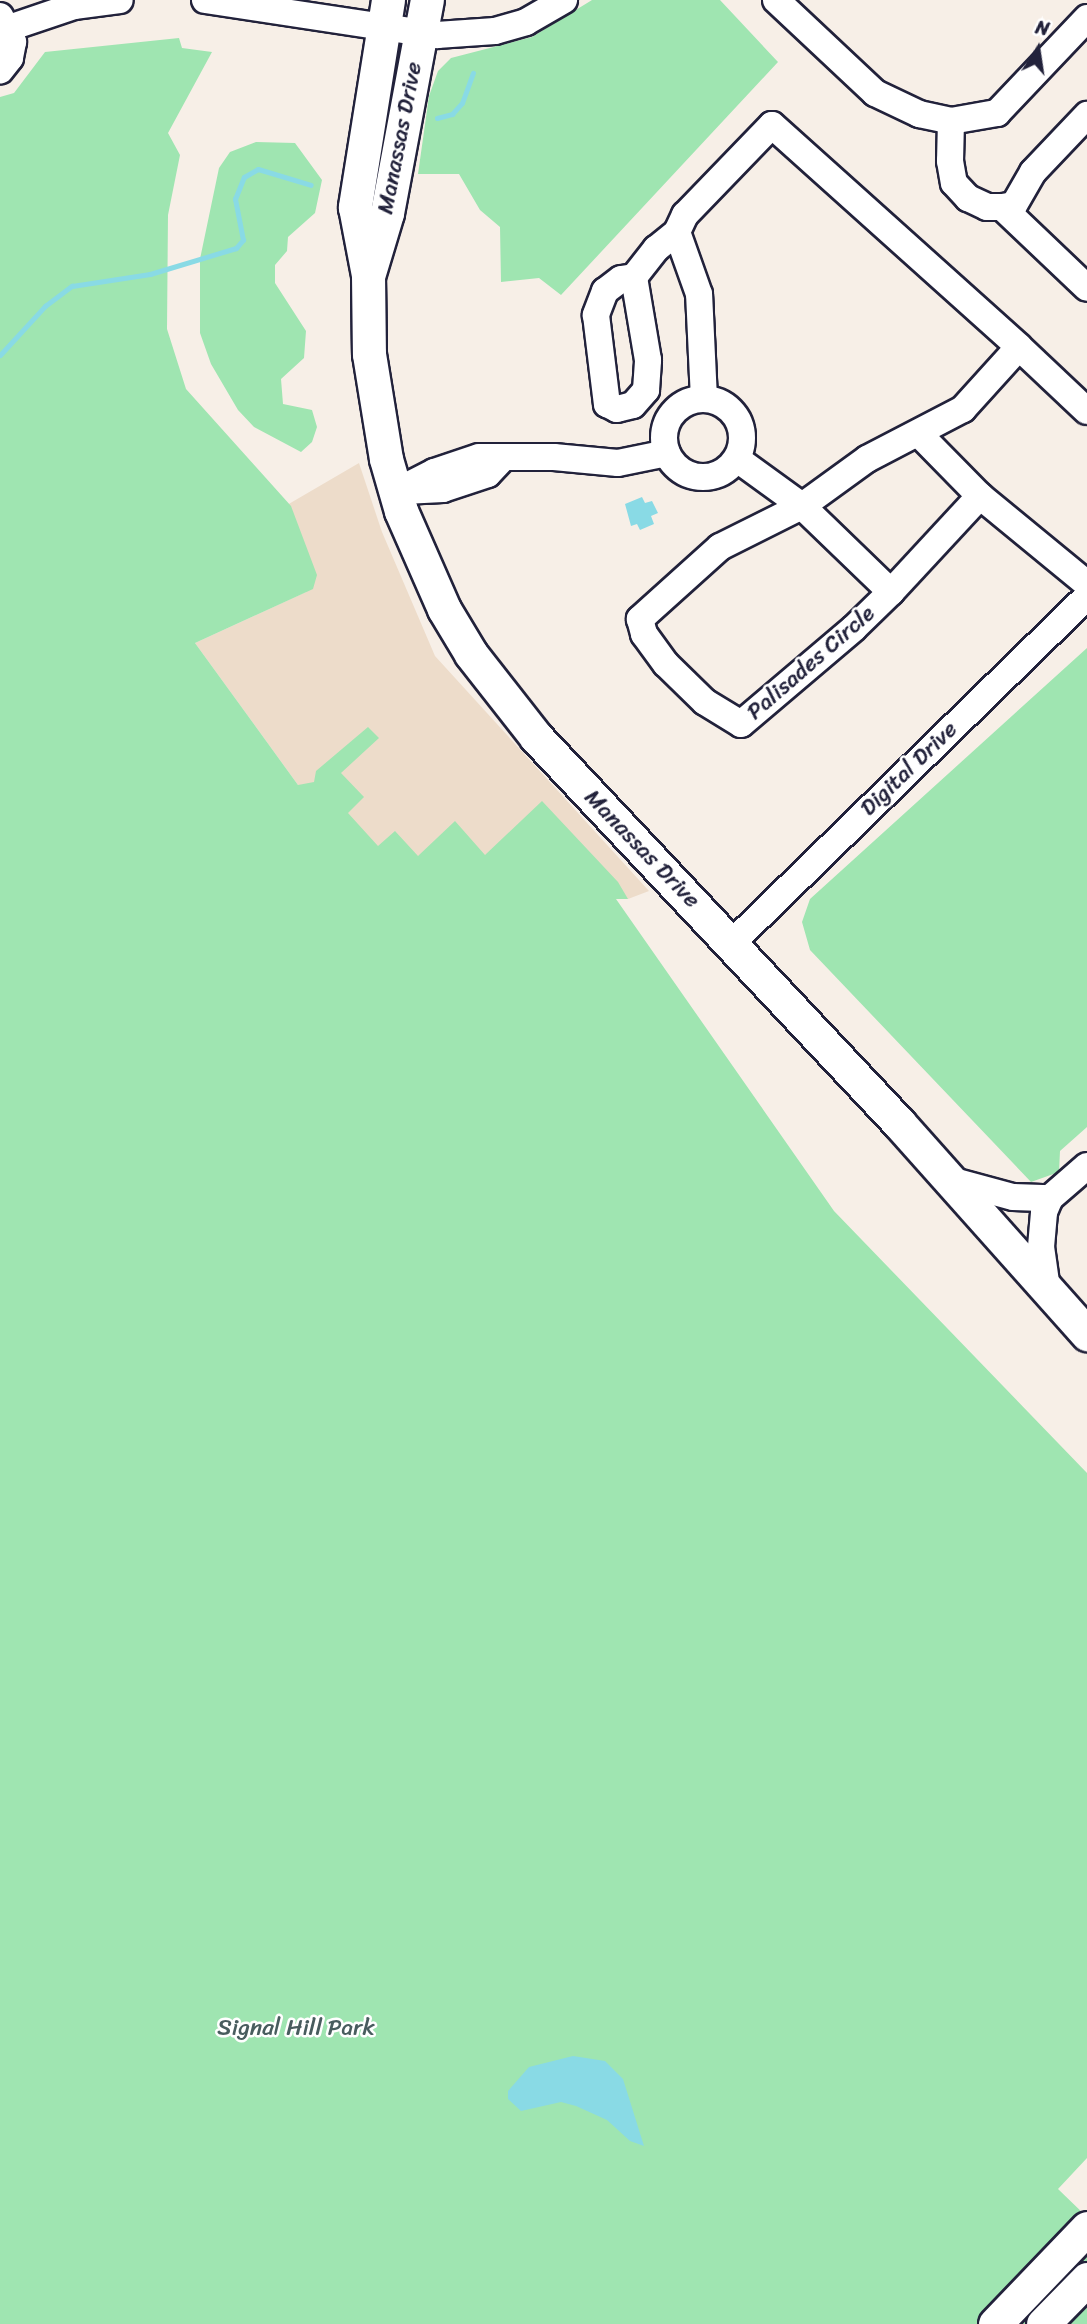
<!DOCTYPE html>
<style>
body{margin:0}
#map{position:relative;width:1087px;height:2324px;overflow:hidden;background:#f7efe7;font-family:Sriracha,sans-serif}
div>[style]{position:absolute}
.built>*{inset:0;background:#eddcca}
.green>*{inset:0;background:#9fe5b1}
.water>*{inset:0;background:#89dae5}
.stream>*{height:5px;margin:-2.5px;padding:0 2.5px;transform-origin:2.5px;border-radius:2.5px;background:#89dae5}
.roads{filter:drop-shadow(2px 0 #22223b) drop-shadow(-2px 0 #22223b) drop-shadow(0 2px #22223b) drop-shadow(0 -2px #22223b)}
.minor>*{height:26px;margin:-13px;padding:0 13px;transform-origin:13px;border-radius:13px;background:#fff}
.minor>.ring{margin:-13px;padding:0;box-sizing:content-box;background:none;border:26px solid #fff;border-radius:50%}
.major>*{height:33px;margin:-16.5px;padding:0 16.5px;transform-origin:16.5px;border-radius:16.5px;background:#fff}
span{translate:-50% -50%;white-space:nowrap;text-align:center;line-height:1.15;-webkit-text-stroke:5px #fff;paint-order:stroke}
.street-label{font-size:23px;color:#22223b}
.park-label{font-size:23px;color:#485c5e}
.north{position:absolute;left:1003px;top:14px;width:70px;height:70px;-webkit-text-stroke:5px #fff;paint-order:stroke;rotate:12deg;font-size:19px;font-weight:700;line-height:28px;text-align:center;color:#22223b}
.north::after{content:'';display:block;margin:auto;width:24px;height:32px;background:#22223b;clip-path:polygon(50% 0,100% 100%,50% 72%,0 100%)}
</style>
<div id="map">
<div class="built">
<i style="clip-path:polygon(359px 463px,382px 532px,435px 656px,649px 891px,628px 899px,498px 888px,362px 850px,298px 785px,195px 643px,306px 592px,275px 512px)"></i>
</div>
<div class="green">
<i style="clip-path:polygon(592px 0,720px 0,778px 62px,561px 295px,539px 278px,501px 282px,500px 227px,480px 210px,459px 174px,418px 174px,429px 96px,438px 71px,451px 58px,532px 37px)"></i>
<i style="clip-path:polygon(179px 38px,182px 48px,212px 52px,168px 133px,180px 155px,168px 215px,167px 329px,186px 389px,291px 506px,317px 575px,313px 589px,195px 643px,298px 785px,314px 782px,316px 771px,368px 727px,379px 738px,341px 773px,364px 797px,348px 813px,378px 846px,395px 831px,418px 856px,455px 821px,485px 855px,542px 801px,618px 882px,628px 899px,616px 899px,834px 1211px,1087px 1473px,1087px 2158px,1058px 2189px,1087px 2217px,1087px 2324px,0 2324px,0 97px,14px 93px,45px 52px)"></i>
<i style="clip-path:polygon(256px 142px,295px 143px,322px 180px,315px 213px,288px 237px,287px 251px,275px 265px,275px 283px,306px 331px,304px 358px,281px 379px,283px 404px,312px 410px,317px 427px,312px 442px,301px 452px,254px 427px,238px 410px,211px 364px,200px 333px,200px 259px,219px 168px,230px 152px)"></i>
<i style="clip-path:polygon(1087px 648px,1087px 1127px,1060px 1151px,1059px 1172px,1031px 1182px,810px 950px,802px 922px,810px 899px)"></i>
</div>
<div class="water">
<i style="clip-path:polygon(642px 497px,645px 503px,652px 501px,658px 513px,651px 516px,654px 524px,640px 530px,637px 524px,631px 526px,625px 504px)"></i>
<i style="clip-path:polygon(573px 2056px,605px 2061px,623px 2079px,644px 2146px,630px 2141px,607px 2120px,576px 2106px,561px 2102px,521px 2111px,508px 2099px,508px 2091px,529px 2067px)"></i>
</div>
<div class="stream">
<i style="left:437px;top:118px;width:16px;rotate:-15deg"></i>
<i style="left:452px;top:114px;width:15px;rotate:-48deg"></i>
<i style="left:462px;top:103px;width:32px;rotate:-70deg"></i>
<i style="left:0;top:355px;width:67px;rotate:-47.4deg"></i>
<i style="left:45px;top:306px;width:34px;rotate:-37deg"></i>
<i style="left:72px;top:286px;width:79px;rotate:-8.7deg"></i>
<i style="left:150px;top:274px;width:90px;rotate:-16.8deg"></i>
<i style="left:236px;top:248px;width:11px;rotate:-49deg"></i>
<i style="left:243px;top:240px;width:42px;rotate:-101deg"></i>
<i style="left:235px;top:199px;width:24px;rotate:-68deg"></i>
<i style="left:244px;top:177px;width:16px;rotate:-30deg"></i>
<i style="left:258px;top:169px;width:55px;rotate:16.8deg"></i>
</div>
<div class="roads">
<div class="minor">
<i style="left:205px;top:0;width:235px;rotate:8.6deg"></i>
<i style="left:437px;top:35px;width:58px;rotate:-3.9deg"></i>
<i style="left:495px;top:31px;width:32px;rotate:-16deg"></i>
<i style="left:526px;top:22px;width:44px;rotate:-30.1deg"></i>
<i style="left:776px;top:0;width:136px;rotate:43.2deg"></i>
<i style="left:875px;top:93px;width:49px;rotate:25.5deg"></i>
<i style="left:919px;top:114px;width:33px;rotate:12deg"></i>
<i style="left:951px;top:121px;width:47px;rotate:-9.9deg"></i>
<i style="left:997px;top:113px;width:131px;rotate:-46.5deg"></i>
<i style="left:0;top:16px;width:29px;rotate:63deg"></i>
<i style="left:13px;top:42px;width:16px;rotate:101deg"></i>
<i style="left:10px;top:58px;width:16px;rotate:128deg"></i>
<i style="left:9px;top:28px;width:69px;rotate:-18.7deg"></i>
<i style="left:74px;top:6px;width:46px;rotate:-7.4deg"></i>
<i style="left:951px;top:121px;width:40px;rotate:91.4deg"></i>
<i style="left:950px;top:161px;width:22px;rotate:80deg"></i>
<i style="left:954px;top:183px;width:21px;rotate:47deg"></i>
<i style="left:968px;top:198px;width:21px;rotate:25deg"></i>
<i style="left:987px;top:207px;width:15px"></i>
<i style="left:1002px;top:207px;width:12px;rotate:-9deg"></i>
<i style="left:1014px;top:205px;width:38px;rotate:-60deg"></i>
<i style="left:1033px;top:172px;width:79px;rotate:-46.5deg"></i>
<i style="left:1002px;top:207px;width:117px;rotate:43.6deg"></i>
<i style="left:634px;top:277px;width:13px;rotate:171deg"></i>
<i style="left:621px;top:279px;width:20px;rotate:143deg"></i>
<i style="left:605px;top:291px;width:26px;rotate:111deg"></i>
<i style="left:596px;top:315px;width:90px;rotate:83deg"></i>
<i style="left:607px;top:404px;width:11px;rotate:27deg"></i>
<i style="left:617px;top:409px;width:16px;rotate:-14deg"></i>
<i style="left:633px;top:405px;width:20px;rotate:-49deg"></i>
<i style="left:646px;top:390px;width:30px;rotate:-86deg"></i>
<i style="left:648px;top:360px;width:84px;rotate:-99.6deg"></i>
<i style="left:634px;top:277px;width:36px;rotate:-52deg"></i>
<i style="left:656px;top:249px;width:27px;rotate:-39deg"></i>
<i style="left:1019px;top:347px;width:93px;rotate:43.3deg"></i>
<i style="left:704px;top:399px;width:105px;rotate:-92.7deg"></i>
<i style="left:699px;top:294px;width:66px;rotate:-109.5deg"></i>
<i style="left:677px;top:232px;width:19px;rotate:-65deg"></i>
<i style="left:685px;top:215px;width:125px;rotate:-46deg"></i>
<i style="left:772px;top:125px;width:332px;rotate:41.9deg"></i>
<i style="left:1019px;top:347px;width:84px;rotate:132.1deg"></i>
<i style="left:963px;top:409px;width:108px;rotate:152.5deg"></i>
<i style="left:867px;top:459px;width:80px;rotate:144.1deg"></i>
<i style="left:802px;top:506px;width:80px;rotate:-144.1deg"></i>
<i class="ring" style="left:664px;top:399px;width:52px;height:52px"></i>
<i style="left:920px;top:435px;width:86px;rotate:45.5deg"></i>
<i style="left:980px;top:496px;width:139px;rotate:39.4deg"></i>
<i style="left:404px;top:491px;width:39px;rotate:-3deg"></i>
<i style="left:443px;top:489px;width:47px;rotate:-18.4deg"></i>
<i style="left:488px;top:474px;width:19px;rotate:-47deg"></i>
<i style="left:395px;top:492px;width:44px;rotate:-27.1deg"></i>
<i style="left:434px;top:472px;width:47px;rotate:-18.4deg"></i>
<i style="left:479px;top:457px;width:75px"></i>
<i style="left:554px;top:457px;width:64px;rotate:5.4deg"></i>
<i style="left:618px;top:463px;width:50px;rotate:-11.5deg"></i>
<i style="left:891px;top:592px;width:124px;rotate:-136deg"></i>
<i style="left:802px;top:506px;width:92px;rotate:153.4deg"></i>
<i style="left:720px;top:547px;width:108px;rotate:138deg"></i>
<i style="left:640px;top:619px;width:16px;rotate:75deg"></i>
<i style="left:644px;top:634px;width:37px;rotate:54deg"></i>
<i style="left:666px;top:664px;width:54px;rotate:44.3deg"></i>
<i style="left:705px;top:702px;width:42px;rotate:31.4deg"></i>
<i style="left:741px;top:724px;width:148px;rotate:-40.3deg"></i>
<i style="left:854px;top:628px;width:52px;rotate:-44.2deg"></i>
<i style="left:891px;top:592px;width:131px;rotate:-47.2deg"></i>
<i style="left:732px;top:943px;width:496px;rotate:-44.3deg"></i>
<i style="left:950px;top:1180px;width:65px;rotate:15.1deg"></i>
<i style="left:1013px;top:1197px;width:37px;rotate:2deg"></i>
<i style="left:1047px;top:1289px;width:42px;rotate:-98.1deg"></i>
<i style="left:1041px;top:1247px;width:35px;rotate:-85deg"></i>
<i style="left:1044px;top:1212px;width:15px;rotate:-67deg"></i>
<i style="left:1050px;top:1198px;width:49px;rotate:-40.9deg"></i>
</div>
<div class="major">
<i style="left:388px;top:0;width:210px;rotate:99.1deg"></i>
<i style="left:355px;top:207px;width:69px;rotate:79.2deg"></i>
<i style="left:368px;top:275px;width:79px;rotate:89.3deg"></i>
<i style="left:369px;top:354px;width:106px;rotate:80.8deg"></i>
<i style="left:386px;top:459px;width:54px;rotate:73.9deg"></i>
<i style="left:401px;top:511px;width:107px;rotate:66.3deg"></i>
<i style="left:444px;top:609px;width:52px;rotate:59deg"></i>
<i style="left:471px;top:654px;width:105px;rotate:51.9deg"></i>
<i style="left:536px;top:737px;width:530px;rotate:46.76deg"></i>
<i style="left:899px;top:1123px;width:283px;rotate:48.3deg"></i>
<i style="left:369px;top:273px;width:63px;rotate:-73.3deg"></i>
<i style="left:387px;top:213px;width:217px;rotate:-79.4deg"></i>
<i style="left:995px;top:2324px;width:133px;rotate:-46.2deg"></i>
<i style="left:1043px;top:2324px;width:63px;rotate:-45.6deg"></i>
</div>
</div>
<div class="street-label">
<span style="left:400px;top:138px;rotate:-79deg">Manassas Drive</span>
<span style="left:811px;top:663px;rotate:-41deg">Palisades Circle</span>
<span style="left:909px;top:769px;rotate:-44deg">Digital Drive</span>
<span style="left:642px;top:849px;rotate:46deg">Manassas Drive</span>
</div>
<div class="park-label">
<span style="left:296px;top:2028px">Signal Hill Park</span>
</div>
<div class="north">N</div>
</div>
